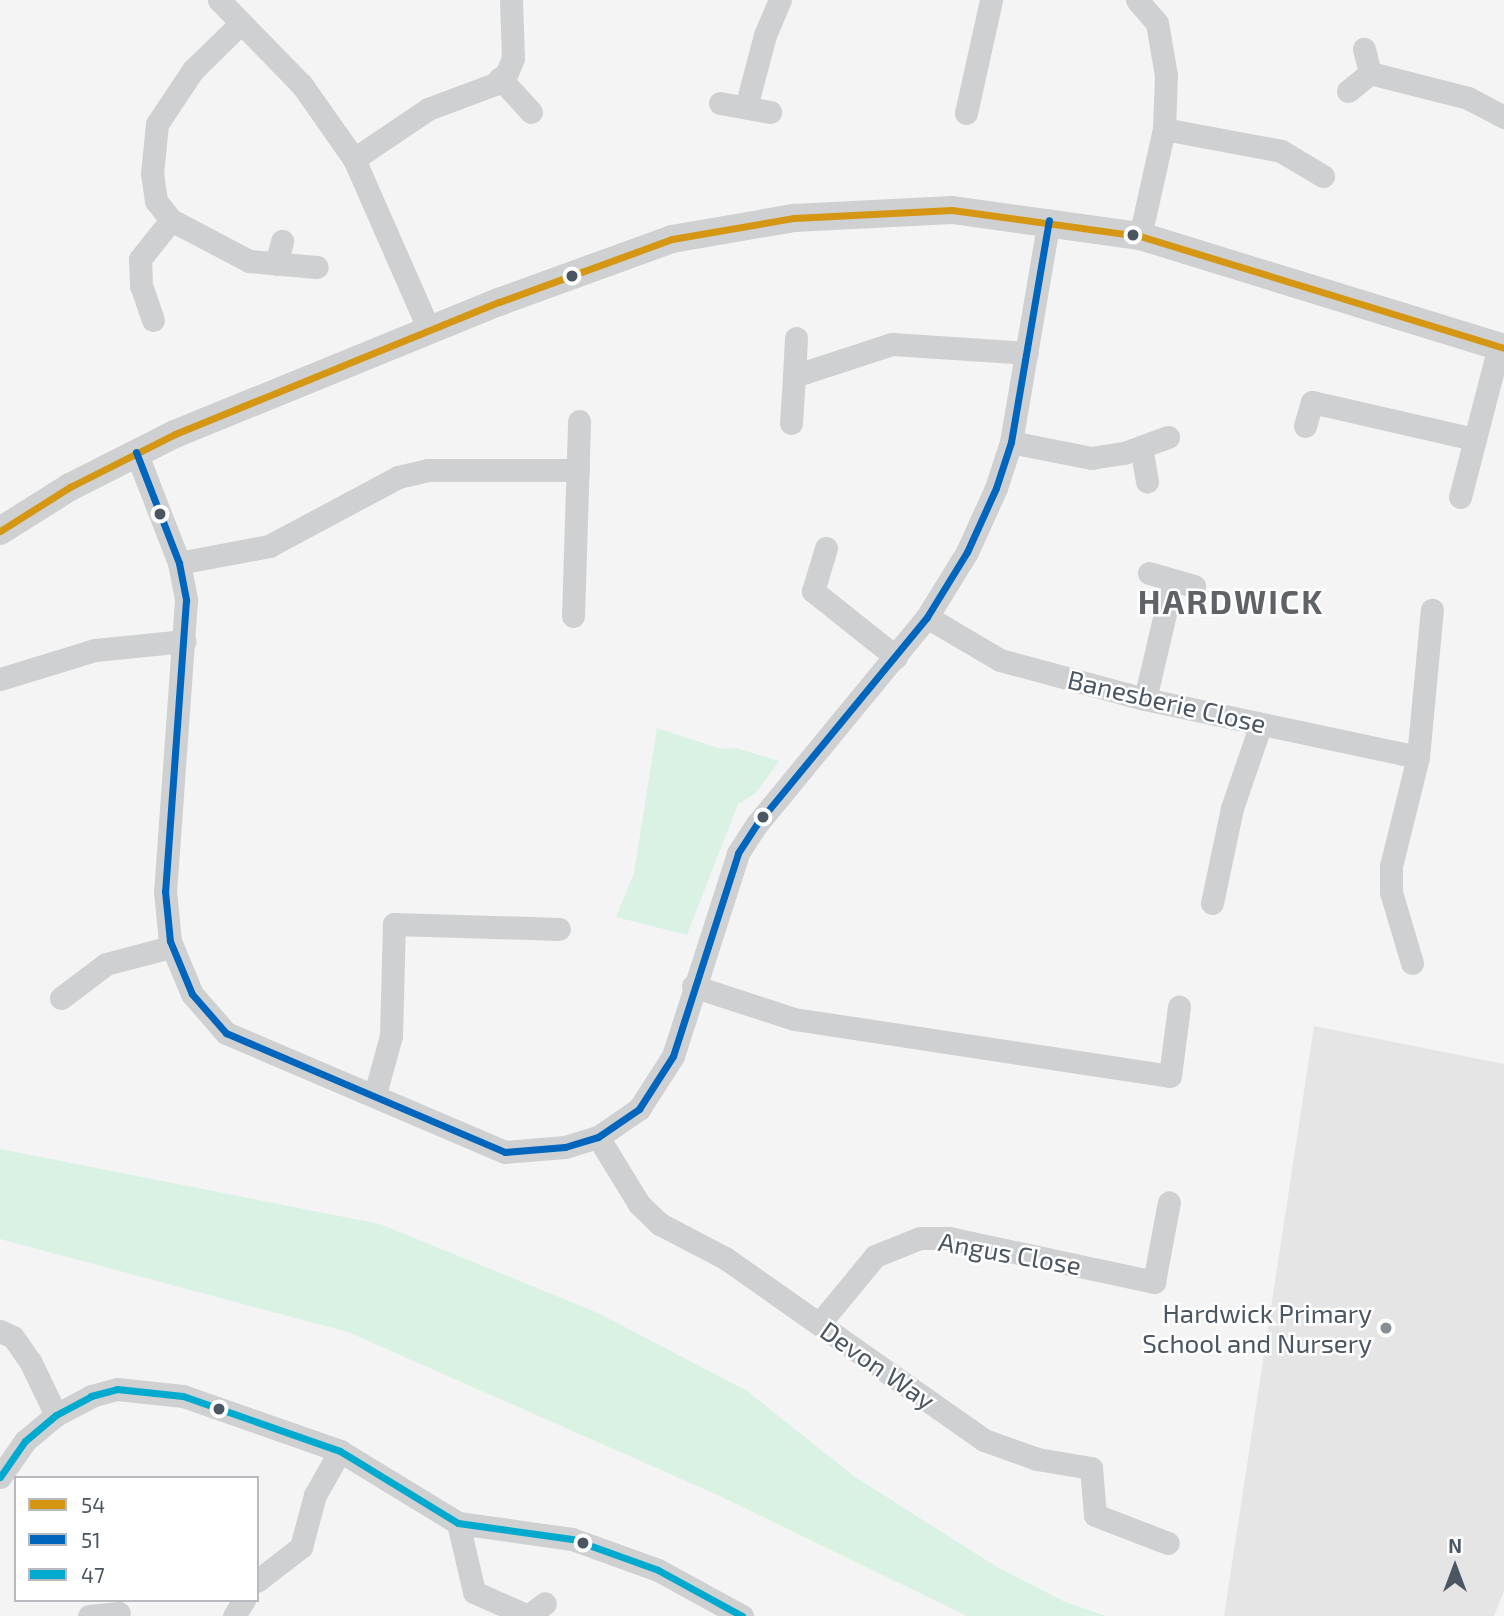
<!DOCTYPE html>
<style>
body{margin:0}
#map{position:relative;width:1504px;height:1616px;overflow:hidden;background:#f4f4f4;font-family:"Exo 2",sans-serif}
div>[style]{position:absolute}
.education>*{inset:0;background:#e6e5e6}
.green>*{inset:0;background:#d9f2e3}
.minor>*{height:23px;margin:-11.5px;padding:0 11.5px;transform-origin:11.5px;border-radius:11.5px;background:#ced0d2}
.tertiary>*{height:28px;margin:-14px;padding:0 14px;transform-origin:14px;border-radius:14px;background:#ced0d2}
.bus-1>*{height:7px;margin:-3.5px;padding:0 3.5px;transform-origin:3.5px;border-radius:3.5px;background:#d49613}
.bus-2>*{height:7px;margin:-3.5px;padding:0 3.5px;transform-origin:3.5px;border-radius:3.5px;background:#0065bd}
.bus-3>*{height:7px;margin:-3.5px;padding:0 3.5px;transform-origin:3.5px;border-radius:3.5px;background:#00a9ce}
.dots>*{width:19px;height:19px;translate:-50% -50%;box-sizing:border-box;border:4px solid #fff;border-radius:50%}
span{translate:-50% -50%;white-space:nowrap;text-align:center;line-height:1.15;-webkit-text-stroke:5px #fff;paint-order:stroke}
.street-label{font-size:26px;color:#4a5661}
.poi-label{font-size:26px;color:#4a5661}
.right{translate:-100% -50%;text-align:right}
.district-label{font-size:33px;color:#5f6368;font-weight:700;letter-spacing:2px}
.legend{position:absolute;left:14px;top:1476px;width:245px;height:126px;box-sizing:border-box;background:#fff;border:2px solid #b7bbc0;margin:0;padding:9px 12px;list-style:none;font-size:21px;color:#4a5661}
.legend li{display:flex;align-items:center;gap:14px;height:35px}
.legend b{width:35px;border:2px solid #b7bbc0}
.north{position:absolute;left:1420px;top:1532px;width:70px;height:70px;-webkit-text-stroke:5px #fff;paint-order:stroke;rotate:0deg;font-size:19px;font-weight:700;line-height:28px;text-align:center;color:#4a5661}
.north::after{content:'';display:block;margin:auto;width:24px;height:32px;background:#4a5661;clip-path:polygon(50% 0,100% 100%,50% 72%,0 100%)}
</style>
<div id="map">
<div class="education">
<i style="clip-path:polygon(1314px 1026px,1504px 1064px,1504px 1591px,1494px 1616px,1224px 1616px)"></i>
</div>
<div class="green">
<i style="clip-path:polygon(657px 728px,721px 749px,736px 748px,779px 761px,756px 793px,738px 804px,687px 935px,616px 917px,634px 873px)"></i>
<i style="clip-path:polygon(0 1149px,380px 1224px,598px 1313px,747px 1391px,855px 1477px,997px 1567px,1065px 1602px,1106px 1616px,967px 1616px,720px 1496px,348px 1332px,0 1239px)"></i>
</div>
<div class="minor">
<i style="left:219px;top:0;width:119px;rotate:45.7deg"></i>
<i style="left:302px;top:85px;width:90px;rotate:54.9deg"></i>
<i style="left:354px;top:159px;width:187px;rotate:66.3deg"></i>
<i style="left:1137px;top:0;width:30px;rotate:49deg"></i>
<i style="left:1157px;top:23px;width:53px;rotate:80.2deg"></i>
<i style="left:1166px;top:75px;width:54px;rotate:92.1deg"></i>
<i style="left:1164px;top:129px;width:110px;rotate:102.6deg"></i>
<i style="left:1370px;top:73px;width:101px;rotate:14.3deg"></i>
<i style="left:1468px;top:98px;width:41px;rotate:27.8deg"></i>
<i style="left:500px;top:78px;width:46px;rotate:47.6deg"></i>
<i style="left:1348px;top:91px;width:28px;rotate:-39deg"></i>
<i style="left:1370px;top:73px;width:25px;rotate:-104deg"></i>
<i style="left:720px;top:103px;width:51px;rotate:10.2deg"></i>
<i style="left:746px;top:107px;width:74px;rotate:-75.2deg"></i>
<i style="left:765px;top:35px;width:38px;rotate:-67deg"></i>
<i style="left:966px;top:113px;width:116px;rotate:-77.5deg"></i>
<i style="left:1164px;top:129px;width:119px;rotate:10.6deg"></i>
<i style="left:1281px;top:151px;width:49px;rotate:30.8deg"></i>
<i style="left:354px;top:159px;width:89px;rotate:-34deg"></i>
<i style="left:428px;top:109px;width:72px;rotate:-20.5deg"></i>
<i style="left:495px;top:84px;width:16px;rotate:-43deg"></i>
<i style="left:507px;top:73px;width:16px;rotate:-68deg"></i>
<i style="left:513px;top:58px;width:58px;rotate:-92deg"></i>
<i style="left:171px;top:220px;width:88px;rotate:27.7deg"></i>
<i style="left:249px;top:261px;width:68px;rotate:5deg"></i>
<i style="left:276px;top:264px;width:24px;rotate:-75deg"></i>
<i style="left:153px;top:320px;width:36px;rotate:-109deg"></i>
<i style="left:141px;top:286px;width:27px;rotate:-92deg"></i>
<i style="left:140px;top:259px;width:50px;rotate:-51.5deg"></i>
<i style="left:171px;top:220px;width:24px;rotate:-128deg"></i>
<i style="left:156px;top:201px;width:27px;rotate:-98deg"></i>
<i style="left:152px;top:174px;width:50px;rotate:-84.3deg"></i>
<i style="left:157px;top:124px;width:65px;rotate:-56.3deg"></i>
<i style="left:193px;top:70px;width:67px;rotate:-44.4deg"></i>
<i style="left:796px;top:338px;width:38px;rotate:93deg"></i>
<i style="left:794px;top:376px;width:103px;rotate:-18.1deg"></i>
<i style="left:892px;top:344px;width:135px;rotate:3.8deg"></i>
<i style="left:791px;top:423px;width:47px;rotate:-86.3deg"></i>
<i style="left:1305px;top:426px;width:25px;rotate:-74deg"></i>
<i style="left:1312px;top:402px;width:166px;rotate:12.9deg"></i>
<i style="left:1011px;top:442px;width:82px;rotate:11.3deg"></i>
<i style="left:1091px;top:458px;width:33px;rotate:-9deg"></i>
<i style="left:1124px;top:453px;width:47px;rotate:-20deg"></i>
<i style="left:1141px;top:447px;width:35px;rotate:80deg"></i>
<i style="left:136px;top:452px;width:119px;rotate:68.8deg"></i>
<i style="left:179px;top:563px;width:38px;rotate:79deg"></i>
<i style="left:186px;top:600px;width:292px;rotate:94.1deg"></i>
<i style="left:165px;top:891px;width:50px;rotate:84.3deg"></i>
<i style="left:170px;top:941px;width:57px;rotate:67.5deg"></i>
<i style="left:192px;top:994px;width:52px;rotate:48.9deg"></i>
<i style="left:226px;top:1033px;width:303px;rotate:23.1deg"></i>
<i style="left:505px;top:1152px;width:60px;rotate:-4.8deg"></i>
<i style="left:565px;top:1147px;width:34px;rotate:-17deg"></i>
<i style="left:598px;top:1137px;width:50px;rotate:-34.3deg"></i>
<i style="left:639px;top:1109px;width:63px;rotate:-57.3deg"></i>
<i style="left:673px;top:1056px;width:213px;rotate:-72.2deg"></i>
<i style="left:738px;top:853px;width:35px;rotate:-57deg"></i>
<i style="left:757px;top:824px;width:268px;rotate:-50.6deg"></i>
<i style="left:927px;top:617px;width:76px;rotate:-58.4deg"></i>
<i style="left:967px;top:552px;width:70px;rotate:-65.6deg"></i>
<i style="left:996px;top:488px;width:48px;rotate:-71.9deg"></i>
<i style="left:1011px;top:442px;width:225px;rotate:-80.3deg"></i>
<i style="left:1460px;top:497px;width:156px;rotate:-75.5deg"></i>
<i style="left:826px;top:548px;width:45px;rotate:106.8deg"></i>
<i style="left:813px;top:591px;width:106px;rotate:38.5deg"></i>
<i style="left:179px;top:563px;width:92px;rotate:-10.7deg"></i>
<i style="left:269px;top:546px;width:146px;rotate:-28.1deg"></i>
<i style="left:398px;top:477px;width:31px;rotate:-13deg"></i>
<i style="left:428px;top:470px;width:150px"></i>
<i style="left:1149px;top:573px;width:47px;rotate:16.1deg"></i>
<i style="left:573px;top:616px;width:195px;rotate:-88.2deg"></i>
<i style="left:927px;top:617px;width:85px;rotate:30.5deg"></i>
<i style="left:1000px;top:660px;width:150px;rotate:15.1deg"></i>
<i style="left:1145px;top:699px;width:279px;rotate:12deg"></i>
<i style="left:0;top:679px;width:99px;rotate:-17deg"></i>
<i style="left:95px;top:650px;width:90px;rotate:-5.7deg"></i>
<i style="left:1145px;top:699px;width:122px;rotate:-76.8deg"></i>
<i style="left:1212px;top:903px;width:97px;rotate:-78.1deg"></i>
<i style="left:1232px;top:808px;width:89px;rotate:-71deg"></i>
<i style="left:1412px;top:963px;width:74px;rotate:-106.5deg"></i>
<i style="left:1391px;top:892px;width:26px;rotate:-90deg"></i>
<i style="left:1391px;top:866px;width:112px;rotate:-76.1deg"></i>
<i style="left:1418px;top:757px;width:148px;rotate:-84.6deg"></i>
<i style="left:693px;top:986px;width:106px;rotate:18.1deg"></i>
<i style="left:794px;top:1019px;width:380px;rotate:8.6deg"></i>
<i style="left:1170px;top:1076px;width:70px;rotate:-82.6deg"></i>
<i style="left:61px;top:998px;width:56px;rotate:-37.1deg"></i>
<i style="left:106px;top:964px;width:67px;rotate:-14.7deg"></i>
<i style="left:375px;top:1094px;width:60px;rotate:-74.6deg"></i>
<i style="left:391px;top:1036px;width:112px;rotate:-88.5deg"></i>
<i style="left:394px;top:924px;width:165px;rotate:1.7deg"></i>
<i style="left:598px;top:1137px;width:79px;rotate:58.5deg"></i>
<i style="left:639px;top:1204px;width:29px;rotate:44deg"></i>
<i style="left:660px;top:1224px;width:73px;rotate:27.6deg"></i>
<i style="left:725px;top:1258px;width:317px;rotate:35.1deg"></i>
<i style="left:984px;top:1440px;width:56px;rotate:19.7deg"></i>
<i style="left:1037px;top:1459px;width:55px;rotate:9.5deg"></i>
<i style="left:1091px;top:1468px;width:47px;rotate:85.1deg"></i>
<i style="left:1095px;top:1515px;width:78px;rotate:21deg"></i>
<i style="left:819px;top:1324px;width:88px;rotate:-50.5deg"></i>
<i style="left:875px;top:1256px;width:48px;rotate:-21.8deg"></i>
<i style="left:920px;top:1238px;width:29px"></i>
<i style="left:949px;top:1238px;width:210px;rotate:12.1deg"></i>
<i style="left:1154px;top:1282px;width:81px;rotate:-79.4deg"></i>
<i style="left:0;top:1331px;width:14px;rotate:25deg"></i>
<i style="left:13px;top:1337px;width:29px;rotate:55deg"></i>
<i style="left:30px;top:1361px;width:60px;rotate:64.3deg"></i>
<i style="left:0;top:1477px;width:44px;rotate:-55.2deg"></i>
<i style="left:25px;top:1441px;width:40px;rotate:-40deg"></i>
<i style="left:56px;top:1415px;width:40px;rotate:-28deg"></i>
<i style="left:91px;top:1396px;width:27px;rotate:-15deg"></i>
<i style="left:117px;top:1389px;width:66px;rotate:6.1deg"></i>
<i style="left:183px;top:1396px;width:166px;rotate:19.3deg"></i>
<i style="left:340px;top:1451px;width:138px;rotate:31.4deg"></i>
<i style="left:458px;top:1523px;width:115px;rotate:8deg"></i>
<i style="left:572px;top:1539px;width:91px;rotate:19.8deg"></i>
<i style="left:658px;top:1570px;width:96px;rotate:28.7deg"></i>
<i style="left:458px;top:1523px;width:71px;rotate:76.9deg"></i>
<i style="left:474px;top:1592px;width:59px;rotate:24deg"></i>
<i style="left:528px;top:1616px;width:21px;rotate:-37deg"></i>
<i style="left:257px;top:1581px;width:56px;rotate:-37.7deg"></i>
<i style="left:301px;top:1547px;width:54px;rotate:-74.9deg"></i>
<i style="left:315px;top:1495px;width:51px;rotate:-60.4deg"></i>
<i style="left:89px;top:1616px;width:30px;rotate:-6deg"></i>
<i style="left:234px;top:1616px;width:19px;rotate:-58deg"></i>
</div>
<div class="tertiary">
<i style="left:0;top:531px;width:83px;rotate:-32.2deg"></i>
<i style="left:70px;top:487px;width:118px;rotate:-26.8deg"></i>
<i style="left:175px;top:434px;width:350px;rotate:-22.2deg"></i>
<i style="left:499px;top:302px;width:184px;rotate:-20deg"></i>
<i style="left:672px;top:239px;width:124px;rotate:-9.8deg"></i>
<i style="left:794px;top:218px;width:158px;rotate:-2.9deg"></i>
<i style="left:952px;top:210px;width:190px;rotate:7.9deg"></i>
<i style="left:1140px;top:236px;width:381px;rotate:17.1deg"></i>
</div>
<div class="bus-1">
<i style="left:0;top:531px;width:83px;rotate:-32.2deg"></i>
<i style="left:70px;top:487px;width:118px;rotate:-26.8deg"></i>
<i style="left:175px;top:434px;width:350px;rotate:-22.2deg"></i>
<i style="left:499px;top:302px;width:184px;rotate:-20deg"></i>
<i style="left:672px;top:239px;width:124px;rotate:-9.8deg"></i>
<i style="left:794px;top:218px;width:158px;rotate:-2.9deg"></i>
<i style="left:952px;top:210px;width:190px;rotate:7.9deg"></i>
<i style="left:1140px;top:236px;width:381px;rotate:17.1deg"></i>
</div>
<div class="bus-2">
<i style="left:136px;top:452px;width:119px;rotate:68.8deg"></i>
<i style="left:179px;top:563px;width:38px;rotate:79deg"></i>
<i style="left:186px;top:600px;width:292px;rotate:94.1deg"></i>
<i style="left:165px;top:891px;width:50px;rotate:84.3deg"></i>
<i style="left:170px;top:941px;width:57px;rotate:67.5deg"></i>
<i style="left:192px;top:994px;width:52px;rotate:48.9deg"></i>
<i style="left:226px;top:1033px;width:303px;rotate:23.1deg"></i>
<i style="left:505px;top:1152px;width:60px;rotate:-4.8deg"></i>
<i style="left:565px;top:1147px;width:34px;rotate:-17deg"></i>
<i style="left:598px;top:1137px;width:50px;rotate:-34.3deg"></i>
<i style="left:639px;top:1109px;width:63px;rotate:-57.3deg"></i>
<i style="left:673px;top:1056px;width:213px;rotate:-72.2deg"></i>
<i style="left:738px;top:853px;width:35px;rotate:-57deg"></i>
<i style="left:757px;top:824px;width:268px;rotate:-50.6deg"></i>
<i style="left:927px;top:617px;width:76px;rotate:-58.4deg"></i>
<i style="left:967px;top:552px;width:70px;rotate:-65.6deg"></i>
<i style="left:996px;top:488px;width:48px;rotate:-71.9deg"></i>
<i style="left:1011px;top:442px;width:225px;rotate:-80.3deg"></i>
</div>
<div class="bus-3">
<i style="left:0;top:1477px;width:44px;rotate:-55.2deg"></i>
<i style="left:25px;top:1441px;width:40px;rotate:-40deg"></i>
<i style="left:56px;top:1415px;width:40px;rotate:-28deg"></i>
<i style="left:91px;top:1396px;width:27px;rotate:-15deg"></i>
<i style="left:117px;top:1389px;width:66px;rotate:6.1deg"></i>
<i style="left:183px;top:1396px;width:166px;rotate:19.3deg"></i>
<i style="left:340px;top:1451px;width:138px;rotate:31.4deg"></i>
<i style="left:458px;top:1523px;width:115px;rotate:8deg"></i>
<i style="left:572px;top:1539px;width:91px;rotate:19.8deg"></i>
<i style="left:658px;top:1570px;width:96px;rotate:28.7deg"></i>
</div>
<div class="dots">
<i style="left:1133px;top:235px;background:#4a5661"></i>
<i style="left:572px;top:276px;background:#4a5661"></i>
<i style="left:160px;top:514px;background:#4a5661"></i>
<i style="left:763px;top:817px;background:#4a5661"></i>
<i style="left:1386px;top:1328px;background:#868d94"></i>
<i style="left:219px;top:1409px;background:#4a5661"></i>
<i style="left:583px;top:1543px;background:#4a5661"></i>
</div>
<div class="street-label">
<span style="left:1167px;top:701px;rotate:13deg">Banesberie Close</span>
<span style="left:1010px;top:1253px;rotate:10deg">Angus Close</span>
<span style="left:878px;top:1365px;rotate:35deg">Devon Way</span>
</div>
<div class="poi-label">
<span class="right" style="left:1372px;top:1328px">Hardwick Primary<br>School and Nursery</span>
</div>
<div class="district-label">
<span style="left:1231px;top:602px">HARDWICK</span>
</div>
<ul class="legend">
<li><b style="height:9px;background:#d49613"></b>54</li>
<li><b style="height:9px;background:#0065bd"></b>51</li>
<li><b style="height:9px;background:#00a9ce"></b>47</li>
</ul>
<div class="north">N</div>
</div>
